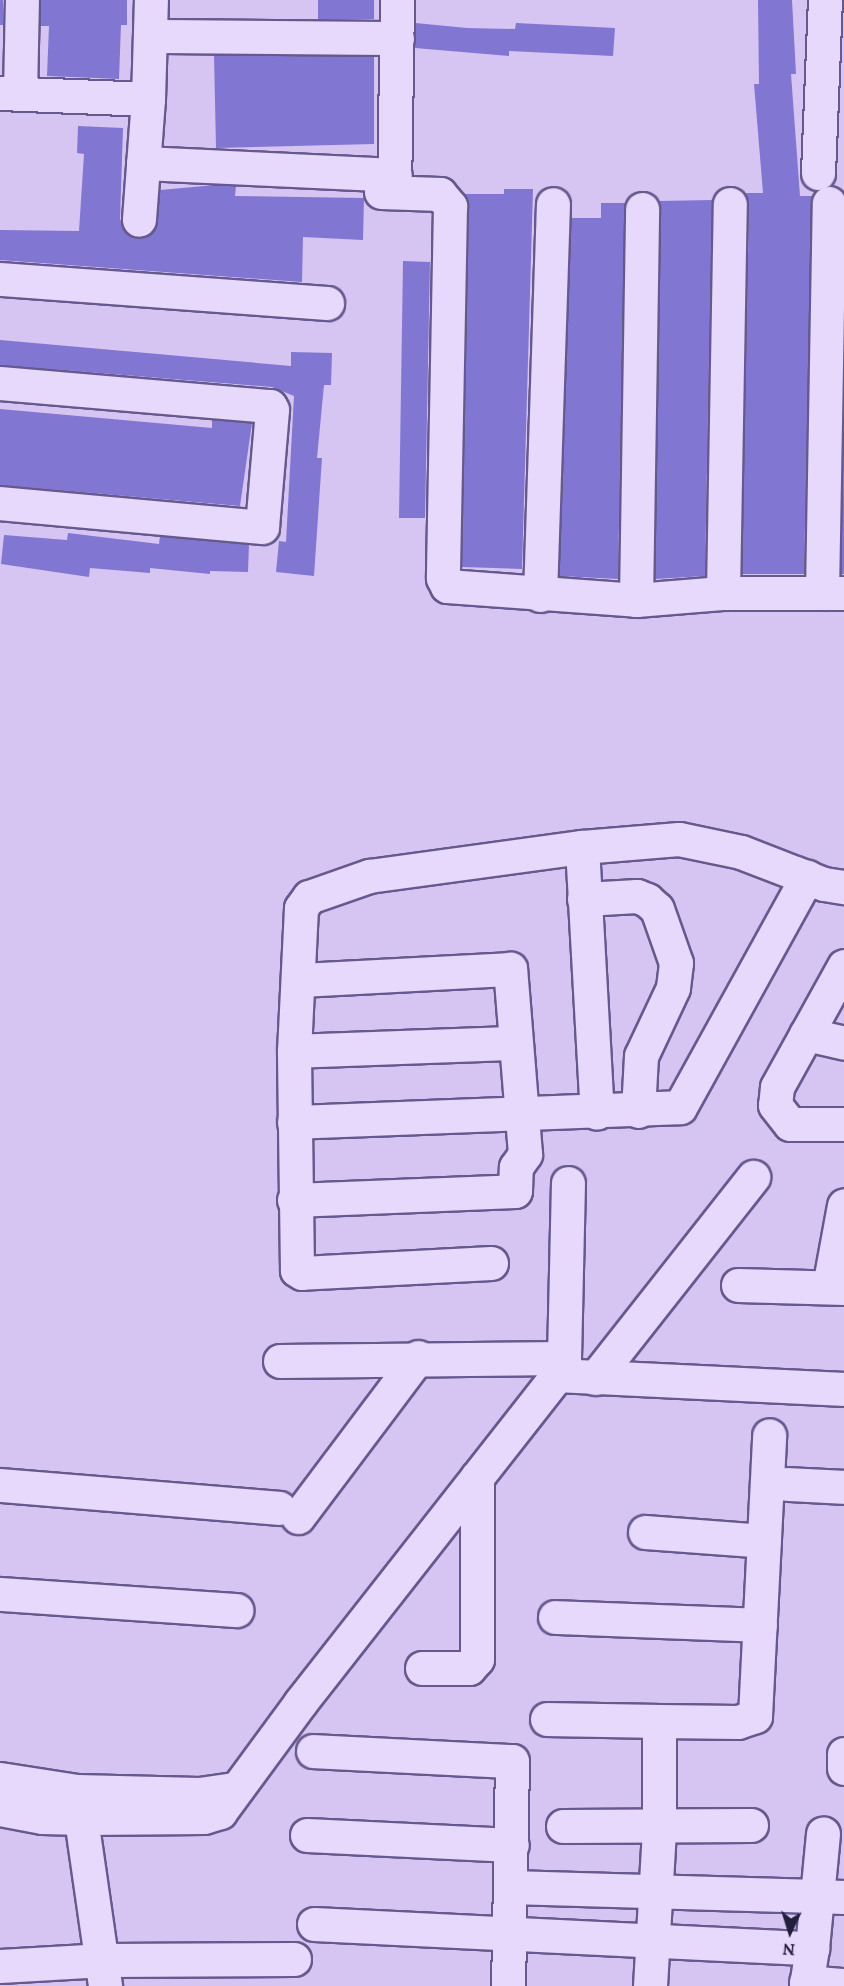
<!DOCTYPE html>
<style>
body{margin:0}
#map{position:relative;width:844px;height:1986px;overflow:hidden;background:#d6c4f2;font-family:Lora,serif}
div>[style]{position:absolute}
.building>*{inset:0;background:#8177d3}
.roads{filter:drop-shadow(2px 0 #65598e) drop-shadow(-2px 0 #65598e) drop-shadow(0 2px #65598e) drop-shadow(0 -2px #65598e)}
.minor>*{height:33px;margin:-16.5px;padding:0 16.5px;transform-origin:16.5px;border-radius:16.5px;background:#e6d9fb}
span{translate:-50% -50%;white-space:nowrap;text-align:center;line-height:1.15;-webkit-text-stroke:4.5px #e3d5f8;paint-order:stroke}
.north{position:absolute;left:760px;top:1902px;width:60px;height:60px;-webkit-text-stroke:4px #e3d5f8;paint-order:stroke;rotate:184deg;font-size:16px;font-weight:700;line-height:24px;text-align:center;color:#231e3d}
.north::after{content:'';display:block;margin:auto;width:21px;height:27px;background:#231e3d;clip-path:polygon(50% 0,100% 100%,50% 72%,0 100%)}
</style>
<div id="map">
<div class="building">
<i style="clip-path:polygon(0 0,3px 0,3px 25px,0 25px)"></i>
<i style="clip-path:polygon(41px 0,127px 0,127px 25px,121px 25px,119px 79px,47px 76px,49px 26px,40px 26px)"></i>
<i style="clip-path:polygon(318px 0,374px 0,374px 19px,318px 19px)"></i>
<i style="clip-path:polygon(758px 0,792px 0,796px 74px,791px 74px,800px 196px,812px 196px,804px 574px,742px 574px,749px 204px,744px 193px,763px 193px,754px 84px,759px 84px)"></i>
<i style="clip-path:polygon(415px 23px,467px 28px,515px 29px,516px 23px,615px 28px,613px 56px,509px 51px,509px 56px,415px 48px)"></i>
<i style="clip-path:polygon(214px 55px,374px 57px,374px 144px,216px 148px)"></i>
<i style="clip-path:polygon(78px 126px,123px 128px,120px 219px,129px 236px,147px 237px,154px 231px,160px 190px,215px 185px,236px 186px,235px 196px,364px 198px,363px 240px,303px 237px,302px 282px,0 260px,0 230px,79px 231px,84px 154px,77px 153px)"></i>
<i style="clip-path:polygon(504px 189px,533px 189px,522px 569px,462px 567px,469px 206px,464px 194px,504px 194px)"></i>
<i style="clip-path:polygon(712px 200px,705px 576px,655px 579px,659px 201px)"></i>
<i style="clip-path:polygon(601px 203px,625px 203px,618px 579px,559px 576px,571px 218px,601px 218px)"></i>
<i style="clip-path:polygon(403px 261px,430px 262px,425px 518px,399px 518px)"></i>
<i style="clip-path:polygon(0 340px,291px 366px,291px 352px,332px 353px,331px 385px,324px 385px,317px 458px,322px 458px,314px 576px,276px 572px,279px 541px,286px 542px,294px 396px,272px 387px,0 365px)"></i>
<i style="clip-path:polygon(0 409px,212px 428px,212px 420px,252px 423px,240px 506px,0 485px)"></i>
<i style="clip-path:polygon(844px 412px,844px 574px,841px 574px)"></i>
<i style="clip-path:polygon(68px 533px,159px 544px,160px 536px,249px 545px,248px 572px,210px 571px,210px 574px,150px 568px,150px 573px,90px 568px,89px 577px,1px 564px,4px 535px,67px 540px)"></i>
</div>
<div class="roads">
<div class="minor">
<i style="left:150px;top:36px;width:247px;rotate:0.5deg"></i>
<i style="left:0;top:93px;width:148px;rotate:2.3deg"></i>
<i style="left:148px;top:99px;width:121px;rotate:94.3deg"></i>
<i style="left:20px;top:93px;width:93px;rotate:-88.8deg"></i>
<i style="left:148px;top:99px;width:99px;rotate:-88.3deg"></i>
<i style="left:143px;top:163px;width:252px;rotate:2.7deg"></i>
<i style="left:818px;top:173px;width:173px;rotate:-87.7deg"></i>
<i style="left:381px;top:192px;width:59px;rotate:1.9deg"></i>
<i style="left:440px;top:194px;width:16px;rotate:50deg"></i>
<i style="left:450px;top:206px;width:372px;rotate:91.1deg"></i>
<i style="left:443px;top:578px;width:9px;rotate:63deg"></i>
<i style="left:447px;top:586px;width:190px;rotate:4.2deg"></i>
<i style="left:636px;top:600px;width:86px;rotate:-4.7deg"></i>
<i style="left:722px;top:593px;width:122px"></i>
<i style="left:394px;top:192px;width:192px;rotate:-89.1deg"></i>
<i style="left:0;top:279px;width:328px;rotate:4.2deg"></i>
<i style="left:0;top:383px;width:271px;rotate:4.9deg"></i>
<i style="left:270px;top:406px;width:4px;rotate:63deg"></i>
<i style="left:272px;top:410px;width:117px;rotate:94.9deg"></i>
<i style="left:262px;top:527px;width:263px;rotate:-174.8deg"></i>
<i style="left:723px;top:593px;width:389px;rotate:-89deg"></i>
<i style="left:822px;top:593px;width:390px;rotate:-89deg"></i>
<i style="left:540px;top:595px;width:391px;rotate:-88.1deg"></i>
<i style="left:636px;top:600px;width:391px;rotate:-89.1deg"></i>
<i style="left:582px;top:847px;width:266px;rotate:86.8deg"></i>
<i style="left:584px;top:899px;width:53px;rotate:-3.2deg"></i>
<i style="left:637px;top:896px;width:11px;rotate:22deg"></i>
<i style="left:647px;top:900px;width:13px;rotate:42deg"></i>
<i style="left:657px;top:909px;width:57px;rotate:70.6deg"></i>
<i style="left:676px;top:963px;width:25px;rotate:97deg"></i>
<i style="left:673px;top:988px;width:75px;rotate:115.2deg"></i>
<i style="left:641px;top:1056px;width:55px;rotate:93.1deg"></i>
<i style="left:844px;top:966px;width:138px;rotate:119deg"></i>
<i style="left:777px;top:1087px;width:18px;rotate:96deg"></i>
<i style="left:775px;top:1105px;width:24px;rotate:52deg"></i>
<i style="left:790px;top:1124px;width:54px"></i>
<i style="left:806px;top:1034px;width:39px;rotate:13deg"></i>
<i style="left:294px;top:1051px;width:220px;rotate:-2.1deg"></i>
<i style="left:294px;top:1122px;width:386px;rotate:-2.2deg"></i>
<i style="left:680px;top:1107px;width:263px;rotate:-61.1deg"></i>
<i style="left:294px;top:1200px;width:221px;rotate:-2.3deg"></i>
<i style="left:515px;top:1191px;width:24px;rotate:-88deg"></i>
<i style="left:516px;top:1167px;width:16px;rotate:-55deg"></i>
<i style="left:525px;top:1154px;width:186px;rotate:-94.6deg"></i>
<i style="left:510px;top:969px;width:212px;rotate:177deg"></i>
<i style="left:491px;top:1263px;width:189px;rotate:177deg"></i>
<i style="left:302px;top:1273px;width:6px;rotate:-149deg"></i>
<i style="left:297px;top:1270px;width:219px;rotate:-90.8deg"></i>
<i style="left:294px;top:1051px;width:143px;rotate:-87.2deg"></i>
<i style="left:301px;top:908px;width:14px;rotate:-54deg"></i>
<i style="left:309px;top:897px;width:64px;rotate:-19.3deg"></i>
<i style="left:369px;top:876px;width:215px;rotate:-7.8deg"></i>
<i style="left:582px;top:847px;width:97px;rotate:-4.7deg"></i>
<i style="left:679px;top:839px;width:63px;rotate:11.8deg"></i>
<i style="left:741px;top:852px;width:89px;rotate:21.1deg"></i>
<i style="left:824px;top:884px;width:20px;rotate:9deg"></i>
<i style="left:738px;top:1285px;width:106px;rotate:1.6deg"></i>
<i style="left:829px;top:1287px;width:83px;rotate:-79.6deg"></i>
<i style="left:564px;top:1358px;width:175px;rotate:-88.7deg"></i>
<i style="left:557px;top:1375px;width:287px;rotate:2.8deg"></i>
<i style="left:595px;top:1378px;width:256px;rotate:-51.8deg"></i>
<i style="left:787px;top:1484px;width:57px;rotate:3deg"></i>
<i style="left:0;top:1485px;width:280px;rotate:4.7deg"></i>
<i style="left:298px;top:1517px;width:200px;rotate:-53.1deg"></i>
<i style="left:645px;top:1532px;width:119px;rotate:4.3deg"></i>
<i style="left:0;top:1594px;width:237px;rotate:3.9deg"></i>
<i style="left:555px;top:1617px;width:205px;rotate:2.2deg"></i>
<i style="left:422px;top:1668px;width:47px"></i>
<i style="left:469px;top:1668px;width:12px;rotate:-48deg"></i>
<i style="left:477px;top:1659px;width:182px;rotate:-90deg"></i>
<i style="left:547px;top:1719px;width:112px;rotate:1deg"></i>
<i style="left:313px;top:1751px;width:199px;rotate:2.9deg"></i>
<i style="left:512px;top:1761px;width:225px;rotate:91deg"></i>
<i style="left:844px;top:1754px;width:14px;rotate:90deg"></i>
<i style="left:0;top:1779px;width:78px;rotate:8.9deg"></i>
<i style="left:77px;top:1791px;width:122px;rotate:1.4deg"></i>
<i style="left:199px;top:1794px;width:35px;rotate:-8deg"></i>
<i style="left:78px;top:1798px;width:190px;rotate:81.8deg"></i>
<i style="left:0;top:1809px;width:43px;rotate:10.8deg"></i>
<i style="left:42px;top:1817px;width:40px;rotate:1.4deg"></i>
<i style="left:82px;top:1818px;width:122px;rotate:-0.5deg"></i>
<i style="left:204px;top:1817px;width:17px;rotate:-17deg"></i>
<i style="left:220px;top:1812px;width:135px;rotate:-53.7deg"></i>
<i style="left:300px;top:1703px;width:417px;rotate:-51.9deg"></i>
<i style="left:557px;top:1375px;width:18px;rotate:-68deg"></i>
<i style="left:564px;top:1358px;width:284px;rotate:179.4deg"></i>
<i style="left:563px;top:1826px;width:188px;rotate:-0.3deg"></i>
<i style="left:307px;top:1835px;width:205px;rotate:2.8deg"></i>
<i style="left:510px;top:1887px;width:334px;rotate:1.7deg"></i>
<i style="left:314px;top:1924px;width:499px;rotate:2.8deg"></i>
<i style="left:812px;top:1948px;width:38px;rotate:99deg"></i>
<i style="left:812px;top:1948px;width:115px;rotate:-84.5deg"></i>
<i style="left:0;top:1966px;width:104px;rotate:-3.3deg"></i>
<i style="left:104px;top:1960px;width:190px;rotate:-0.3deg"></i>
<i style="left:806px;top:1982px;width:38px;rotate:5deg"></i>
<i style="left:650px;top:1986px;width:154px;rotate:-86.7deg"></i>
<i style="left:659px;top:1832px;width:111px;rotate:-90deg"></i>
<i style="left:659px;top:1721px;width:79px;rotate:0.7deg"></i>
<i style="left:738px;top:1722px;width:18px;rotate:-19deg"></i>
<i style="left:755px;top:1716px;width:281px;rotate:-87.1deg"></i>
</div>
</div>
<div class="north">N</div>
</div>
